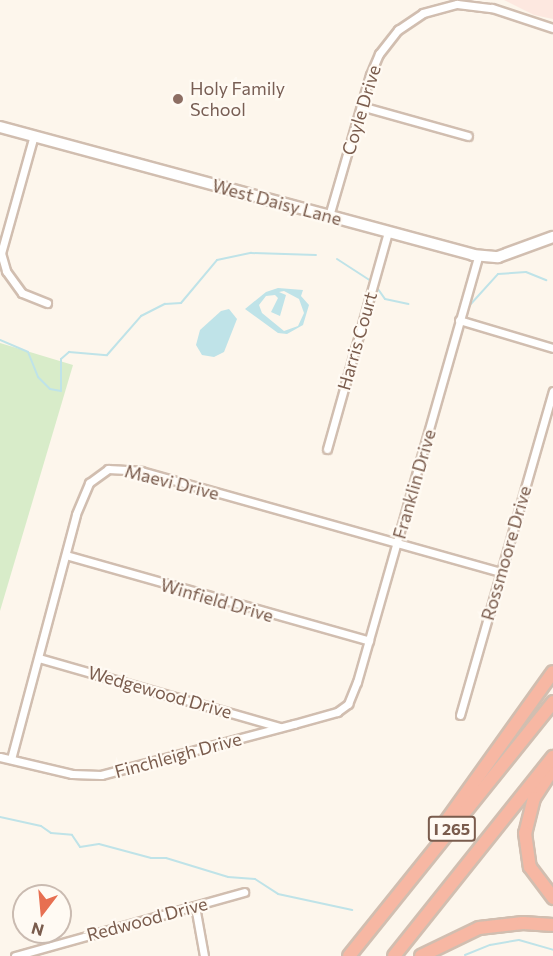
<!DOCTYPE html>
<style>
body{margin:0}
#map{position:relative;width:553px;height:956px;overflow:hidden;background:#fdf6ec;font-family:Commissioner,sans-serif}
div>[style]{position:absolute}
.commercial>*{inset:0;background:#fde8e0}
.green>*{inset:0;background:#d8ecc9}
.water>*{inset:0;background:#bfe3e8}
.stream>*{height:2px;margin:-1px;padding:0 1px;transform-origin:1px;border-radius:1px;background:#bfe3e8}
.roads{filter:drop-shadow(2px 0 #d1beb0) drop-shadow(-2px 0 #d1beb0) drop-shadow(0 2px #d1beb0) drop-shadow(0 -2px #d1beb0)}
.street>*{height:7px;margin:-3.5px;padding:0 3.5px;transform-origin:3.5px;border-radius:3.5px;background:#fff}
.secondary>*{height:10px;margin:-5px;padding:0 5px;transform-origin:5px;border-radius:5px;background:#fff}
.highway>*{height:12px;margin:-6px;padding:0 6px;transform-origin:6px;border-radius:6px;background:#f7b7a3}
.dots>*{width:16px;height:16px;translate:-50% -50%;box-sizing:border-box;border:3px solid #fffaf3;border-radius:50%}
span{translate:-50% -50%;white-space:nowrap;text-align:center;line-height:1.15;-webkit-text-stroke:4.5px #fffaf3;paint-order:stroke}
.shield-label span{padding:2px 4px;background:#fffaf3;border:2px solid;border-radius:4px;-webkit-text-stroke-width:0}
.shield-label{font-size:16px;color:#7a5c4d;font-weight:700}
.education-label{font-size:18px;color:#785e54}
.left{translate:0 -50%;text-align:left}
.street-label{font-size:18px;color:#7a5c4d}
.north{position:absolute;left:12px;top:884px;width:60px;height:60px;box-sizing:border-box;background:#fffaf3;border:2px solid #cabbb1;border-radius:50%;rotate:196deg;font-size:16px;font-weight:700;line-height:24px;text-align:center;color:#7a5c4d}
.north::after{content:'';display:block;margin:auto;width:21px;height:27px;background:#e76f51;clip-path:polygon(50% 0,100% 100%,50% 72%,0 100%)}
</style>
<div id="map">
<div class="commercial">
<i style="clip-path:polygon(504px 0,553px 0,553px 19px,534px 15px)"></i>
</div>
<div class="green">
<i style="clip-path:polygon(0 343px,73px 365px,0 611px)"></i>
</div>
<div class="water">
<i style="clip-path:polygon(evenodd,278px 288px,303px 290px,301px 296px,309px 305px,303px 325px,287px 334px,278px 333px,245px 309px,266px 292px,278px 288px,284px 291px,299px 299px,304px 313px,298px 326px,284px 331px,262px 313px,259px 305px,266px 296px,275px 295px,278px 298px,271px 312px,280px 316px,286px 295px,279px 292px,284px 291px)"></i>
<i style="clip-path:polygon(229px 309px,237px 319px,224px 352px,214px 357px,202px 355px,196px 345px,200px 330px,221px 311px)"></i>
</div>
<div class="stream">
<i style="left:337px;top:259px;width:40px;rotate:32.9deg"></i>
<i style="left:378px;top:289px;width:12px;rotate:55deg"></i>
<i style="left:385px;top:299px;width:24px;rotate:12deg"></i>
<i style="left:469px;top:306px;width:43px;rotate:-47.8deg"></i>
<i style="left:498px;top:274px;width:28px;rotate:-4deg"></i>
<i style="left:526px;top:272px;width:22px;rotate:22deg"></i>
<i style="left:0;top:340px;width:30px;rotate:23deg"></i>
<i style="left:28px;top:352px;width:27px;rotate:68deg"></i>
<i style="left:38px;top:377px;width:17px;rotate:45deg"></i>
<i style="left:50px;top:389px;width:11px;rotate:10deg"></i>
<i style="left:61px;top:391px;width:32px;rotate:-90deg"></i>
<i style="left:61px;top:359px;width:11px;rotate:-41deg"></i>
<i style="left:69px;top:352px;width:38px;rotate:5deg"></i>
<i style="left:107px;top:355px;width:52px;rotate:-48.9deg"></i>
<i style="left:141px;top:316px;width:27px;rotate:-27deg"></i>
<i style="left:165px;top:304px;width:16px;rotate:-4deg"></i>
<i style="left:181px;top:303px;width:56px;rotate:-50.1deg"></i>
<i style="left:217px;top:260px;width:35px;rotate:-12deg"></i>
<i style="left:251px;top:253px;width:65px;rotate:1.8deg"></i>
<i style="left:0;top:817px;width:42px;rotate:12.4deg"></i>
<i style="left:41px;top:826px;width:12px;rotate:35deg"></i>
<i style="left:51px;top:833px;width:21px;rotate:5deg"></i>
<i style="left:72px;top:835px;width:14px;rotate:56deg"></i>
<i style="left:80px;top:847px;width:19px;rotate:-9deg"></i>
<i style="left:99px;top:844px;width:54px;rotate:15.1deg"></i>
<i style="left:151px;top:858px;width:15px"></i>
<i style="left:166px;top:858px;width:65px;rotate:17deg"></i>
<i style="left:228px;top:877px;width:27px;rotate:4deg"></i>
<i style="left:255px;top:879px;width:27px;rotate:33deg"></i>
<i style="left:278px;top:894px;width:76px;rotate:12.2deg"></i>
<i style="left:465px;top:955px;width:27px;rotate:-22deg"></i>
<i style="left:490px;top:945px;width:29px;rotate:-10deg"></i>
<i style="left:519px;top:940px;width:35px;rotate:16deg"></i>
</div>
<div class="roads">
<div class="street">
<i style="left:361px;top:106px;width:111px;rotate:15.7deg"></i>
<i style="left:34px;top:135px;width:123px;rotate:105.6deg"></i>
<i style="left:1px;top:253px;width:19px;rotate:74deg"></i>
<i style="left:6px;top:271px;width:27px;rotate:54deg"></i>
<i style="left:22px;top:293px;width:27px;rotate:22deg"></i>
<i style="left:329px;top:216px;width:147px;rotate:-73.8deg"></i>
<i style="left:370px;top:75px;width:23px;rotate:-67deg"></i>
<i style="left:379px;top:54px;width:31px;rotate:-52deg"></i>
<i style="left:398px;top:30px;width:30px;rotate:-34deg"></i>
<i style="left:423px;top:13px;width:35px;rotate:-15deg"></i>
<i style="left:457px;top:4px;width:35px;rotate:7deg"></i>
<i style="left:492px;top:8px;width:64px;rotate:18.2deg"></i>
<i style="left:459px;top:320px;width:98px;rotate:16.6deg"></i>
<i style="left:327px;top:449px;width:225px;rotate:-74.3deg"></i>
<i style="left:66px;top:555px;width:315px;rotate:15.8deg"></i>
<i style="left:39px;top:658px;width:250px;rotate:16deg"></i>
<i style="left:460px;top:715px;width:337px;rotate:-74deg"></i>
<i style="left:0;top:757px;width:74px;rotate:13.3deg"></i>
<i style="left:72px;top:774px;width:29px;rotate:2deg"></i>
<i style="left:101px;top:775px;width:200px;rotate:-14.8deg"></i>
<i style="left:294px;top:724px;width:45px;rotate:-15.6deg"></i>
<i style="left:337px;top:712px;width:14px;rotate:-36deg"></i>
<i style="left:348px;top:704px;width:24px;rotate:-68deg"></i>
<i style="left:357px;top:682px;width:443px;rotate:-74.1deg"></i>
<i style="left:11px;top:759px;width:253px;rotate:-75.1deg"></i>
<i style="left:76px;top:514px;width:34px;rotate:-67deg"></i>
<i style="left:89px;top:483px;width:24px;rotate:-36deg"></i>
<i style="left:108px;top:469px;width:33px;rotate:3deg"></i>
<i style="left:141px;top:471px;width:374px;rotate:15.7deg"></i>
<i style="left:195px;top:906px;width:51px;rotate:79.8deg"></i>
<i style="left:15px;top:956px;width:238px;rotate:-15.6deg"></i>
</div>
<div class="secondary">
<i style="left:0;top:127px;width:490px;rotate:15.1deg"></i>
<i style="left:473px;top:255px;width:25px;rotate:5deg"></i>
<i style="left:498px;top:257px;width:59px;rotate:-20deg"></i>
</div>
<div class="highway">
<i style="left:553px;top:769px;width:35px;rotate:123deg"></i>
<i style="left:534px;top:798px;width:36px;rotate:104deg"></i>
<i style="left:525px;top:833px;width:34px;rotate:82deg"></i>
<i style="left:530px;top:867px;width:39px;rotate:53deg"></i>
<i style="left:437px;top:834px;width:199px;rotate:-54.4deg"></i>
<i style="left:349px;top:956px;width:326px;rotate:-51.2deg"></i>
<i style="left:394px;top:956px;width:255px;rotate:-51.4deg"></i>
<i style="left:421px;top:956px;width:64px;rotate:-25.8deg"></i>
<i style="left:479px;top:928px;width:44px;rotate:-6.5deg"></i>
<i style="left:523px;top:923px;width:30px;rotate:4deg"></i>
</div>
</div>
<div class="dots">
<i style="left:178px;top:99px;background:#8d6e63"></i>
</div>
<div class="shield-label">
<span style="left:452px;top:829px">I 265</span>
</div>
<div class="education-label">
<span class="left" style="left:190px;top:99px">Holy Family<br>School</span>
</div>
<div class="street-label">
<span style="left:361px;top:110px;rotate:-73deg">Coyle Drive</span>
<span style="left:277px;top:202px;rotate:15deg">West Daisy Lane</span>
<span style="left:357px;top:341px;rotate:-74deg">Harris Court</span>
<span style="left:172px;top:482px;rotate:14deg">Maevi Drive</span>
<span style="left:414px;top:484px;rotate:-74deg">Franklin Drive</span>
<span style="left:506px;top:553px;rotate:-74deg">Rossmoore Drive</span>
<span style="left:217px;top:600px;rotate:16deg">Winfield Drive</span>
<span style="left:160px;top:692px;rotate:16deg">Wedgewood Drive</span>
<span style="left:178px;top:755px;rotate:-15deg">Finchleigh Drive</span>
<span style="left:147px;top:919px;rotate:-15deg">Redwood Drive</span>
</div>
<div class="north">N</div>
</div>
